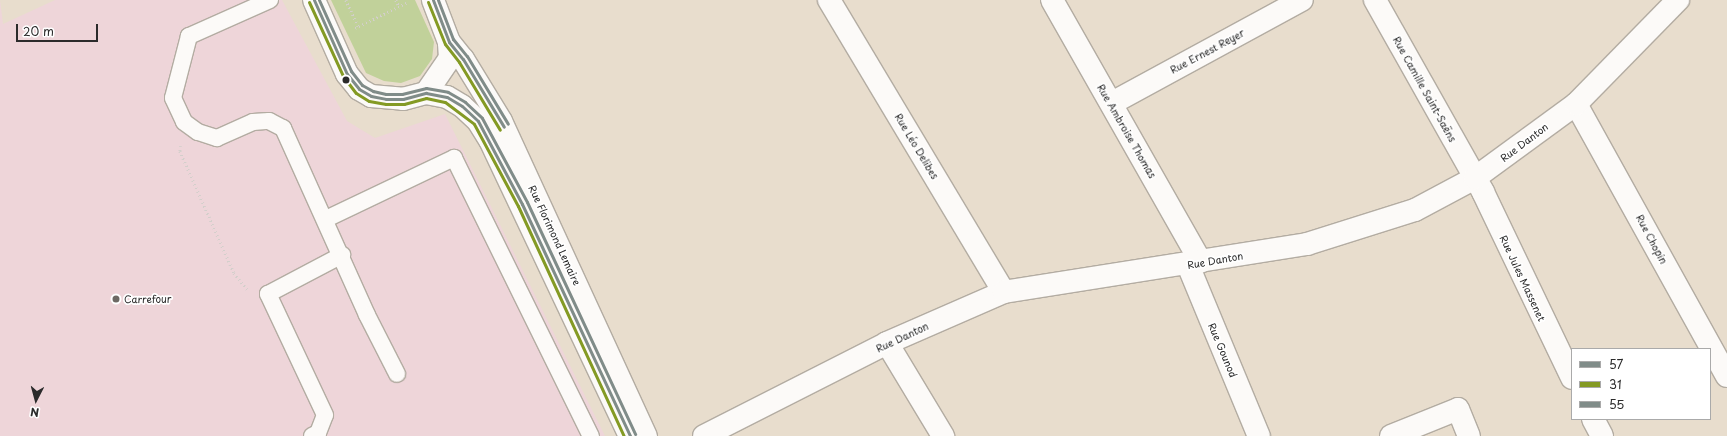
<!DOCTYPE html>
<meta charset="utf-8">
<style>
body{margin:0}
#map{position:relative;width:1727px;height:436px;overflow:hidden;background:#e8ddcd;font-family:"Playpen Sans",sans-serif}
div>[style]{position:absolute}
.built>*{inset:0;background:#eed5d9}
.green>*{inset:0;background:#c1d19a}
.path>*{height:2.5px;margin-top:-1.25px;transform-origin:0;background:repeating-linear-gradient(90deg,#d3cfcb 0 1px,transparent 0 4px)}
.roads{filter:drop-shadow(1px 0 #b3aca2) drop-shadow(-1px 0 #b3aca2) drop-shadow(0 1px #b3aca2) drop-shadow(0 -1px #b3aca2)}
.lane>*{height:16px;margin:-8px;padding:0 8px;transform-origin:8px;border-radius:8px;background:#fcfaf8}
.street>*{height:22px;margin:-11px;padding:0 11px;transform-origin:11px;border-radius:11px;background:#fcfaf8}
.secondary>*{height:22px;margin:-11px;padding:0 11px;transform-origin:11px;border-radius:11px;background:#fcfaf8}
.bus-1>*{height:3px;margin:-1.5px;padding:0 1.5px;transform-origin:1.5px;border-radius:1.5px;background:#808c89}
.bus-2>*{height:3px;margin:-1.5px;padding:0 1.5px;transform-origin:1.5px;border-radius:1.5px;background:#849a24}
.bus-3>*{height:3px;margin:-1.5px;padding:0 1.5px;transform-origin:1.5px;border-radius:1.5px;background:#808c89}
.dots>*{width:11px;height:11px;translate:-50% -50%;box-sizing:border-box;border:2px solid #fff;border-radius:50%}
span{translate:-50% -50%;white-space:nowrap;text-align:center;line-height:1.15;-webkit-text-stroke:3.5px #fff;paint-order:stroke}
.street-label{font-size:10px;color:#2b2b2b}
.poi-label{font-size:10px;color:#2b2b2b}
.left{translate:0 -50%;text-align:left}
.legend{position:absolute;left:1571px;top:348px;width:140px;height:72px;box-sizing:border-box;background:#fff;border:1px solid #aaa;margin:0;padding:5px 7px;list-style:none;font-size:12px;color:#2b2b2b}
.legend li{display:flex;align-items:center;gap:8px;height:20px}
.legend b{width:20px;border:1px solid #aaa}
.north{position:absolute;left:16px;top:380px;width:40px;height:40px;-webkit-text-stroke:3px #fff;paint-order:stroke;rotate:186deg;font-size:11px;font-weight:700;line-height:16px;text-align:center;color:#2b2b2b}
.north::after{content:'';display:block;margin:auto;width:14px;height:18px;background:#2b2b2b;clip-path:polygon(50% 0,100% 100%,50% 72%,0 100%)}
.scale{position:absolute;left:16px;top:24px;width:82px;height:18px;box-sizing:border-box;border:2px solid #2b2b2b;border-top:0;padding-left:5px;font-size:12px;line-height:14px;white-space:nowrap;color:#2b2b2b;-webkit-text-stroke:3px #fff;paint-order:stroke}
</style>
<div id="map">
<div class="built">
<i style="clip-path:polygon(0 0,3px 24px,55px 0,282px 0,347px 121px,375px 138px,445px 114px,605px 436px,0 436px)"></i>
</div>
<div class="green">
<i style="clip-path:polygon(331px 0,415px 0,434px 42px,432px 59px,420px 76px,401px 83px,384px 81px,366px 73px)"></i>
</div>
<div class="path">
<i style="left:346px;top:0;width:29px;rotate:65deg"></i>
<i style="left:396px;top:0;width:7px;rotate:63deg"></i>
<i style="left:355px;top:28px;width:59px;rotate:-26.1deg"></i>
<i style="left:181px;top:146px;width:5px;rotate:101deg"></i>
<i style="left:180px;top:151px;width:133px;rotate:66.1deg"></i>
<i style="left:234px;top:273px;width:21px;rotate:51deg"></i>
</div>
<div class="roads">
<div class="lane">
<i style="left:270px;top:0;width:89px;rotate:156deg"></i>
<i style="left:189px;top:36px;width:64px;rotate:104.5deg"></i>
<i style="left:173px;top:98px;width:26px;rotate:65deg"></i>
<i style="left:184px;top:122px;width:17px;rotate:36deg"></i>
<i style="left:198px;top:132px;width:20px;rotate:18deg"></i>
<i style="left:217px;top:138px;width:39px;rotate:-24deg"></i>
<i style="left:253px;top:122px;width:16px;rotate:-4deg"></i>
<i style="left:269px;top:121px;width:16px;rotate:27deg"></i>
<i style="left:283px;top:128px;width:205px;rotate:65.8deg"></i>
<i style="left:367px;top:315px;width:66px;rotate:63deg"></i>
<i style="left:326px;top:219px;width:142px;rotate:-25.5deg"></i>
<i style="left:454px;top:158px;width:310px;rotate:63.8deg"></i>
<i style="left:312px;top:436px;width:7px;rotate:-27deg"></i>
<i style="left:318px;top:433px;width:19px;rotate:-69deg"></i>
<i style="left:325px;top:415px;width:134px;rotate:-115.2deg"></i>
<i style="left:268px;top:294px;width:84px;rotate:-27.8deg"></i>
</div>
<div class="street">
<i style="left:829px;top:0;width:340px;rotate:59.1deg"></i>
<i style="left:1052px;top:0;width:301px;rotate:60.4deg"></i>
<i style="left:1375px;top:0;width:220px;rotate:60.6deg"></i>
<i style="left:1483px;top:192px;width:206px;rotate:64.4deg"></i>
<i style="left:1112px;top:103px;width:216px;rotate:-28.5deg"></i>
<i style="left:1576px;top:104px;width:311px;rotate:61deg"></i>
<i style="left:1188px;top:265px;width:185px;rotate:67.5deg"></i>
<i style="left:887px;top:343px;width:109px;rotate:58.9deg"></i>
<i style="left:1593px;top:419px;width:19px;rotate:62deg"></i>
<i style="left:704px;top:436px;width:205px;rotate:-26.9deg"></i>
<i style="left:887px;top:343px;width:128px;rotate:-23.6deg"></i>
<i style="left:1004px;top:292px;width:307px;rotate:-9deg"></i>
<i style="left:1307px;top:244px;width:113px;rotate:-17.5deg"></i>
<i style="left:1415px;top:210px;width:68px;rotate:-28.1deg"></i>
<i style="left:1475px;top:178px;width:125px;rotate:-36.2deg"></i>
<i style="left:1576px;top:104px;width:146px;rotate:-45.6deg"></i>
<i style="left:1391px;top:436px;width:72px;rotate:-21.9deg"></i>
<i style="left:1458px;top:409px;width:29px;rotate:68deg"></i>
</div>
<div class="secondary">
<i style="left:314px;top:0;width:81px;rotate:66deg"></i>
<i style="left:347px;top:74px;width:19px;rotate:51deg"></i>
<i style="left:359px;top:89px;width:14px;rotate:30deg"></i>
<i style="left:371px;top:96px;width:32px;rotate:5deg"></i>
<i style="left:403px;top:99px;width:24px;rotate:-15deg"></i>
<i style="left:426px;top:93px;width:42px;rotate:-55.6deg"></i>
<i style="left:450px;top:58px;width:16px;rotate:-94deg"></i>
<i style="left:449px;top:42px;width:45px;rotate:-110.9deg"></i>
<i style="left:449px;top:42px;width:22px;rotate:51deg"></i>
<i style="left:463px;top:59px;width:73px;rotate:58.5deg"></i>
<i style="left:501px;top:121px;width:347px;rotate:65.3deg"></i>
<i style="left:426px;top:93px;width:21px;rotate:11deg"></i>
<i style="left:447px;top:97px;width:17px;rotate:31deg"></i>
<i style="left:462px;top:106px;width:22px;rotate:43deg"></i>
<i style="left:478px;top:121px;width:22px;rotate:58deg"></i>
<i style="left:490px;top:140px;width:327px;rotate:64.7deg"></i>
</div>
</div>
<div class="bus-1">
<i style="left:314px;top:0;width:81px;rotate:66deg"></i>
<i style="left:347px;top:74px;width:19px;rotate:51deg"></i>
<i style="left:359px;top:89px;width:14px;rotate:30deg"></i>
<i style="left:371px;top:96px;width:15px;rotate:11deg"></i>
<i style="left:386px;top:99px;width:17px"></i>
<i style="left:403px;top:99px;width:24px;rotate:-15deg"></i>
<i style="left:426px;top:93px;width:21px;rotate:11deg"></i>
<i style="left:447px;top:97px;width:17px;rotate:31deg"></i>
<i style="left:462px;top:106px;width:22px;rotate:43deg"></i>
<i style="left:478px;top:121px;width:94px;rotate:62.1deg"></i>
<i style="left:522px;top:204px;width:256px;rotate:65deg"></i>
<i style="left:433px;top:0;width:45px;rotate:69.1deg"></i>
<i style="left:449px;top:42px;width:22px;rotate:51deg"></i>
<i style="left:463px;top:59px;width:79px;rotate:58.9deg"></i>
</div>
<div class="bus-2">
<i style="left:309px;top:2px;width:81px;rotate:65.3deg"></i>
<i style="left:343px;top:76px;width:21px;rotate:53deg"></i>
<i style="left:356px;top:93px;width:15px;rotate:32deg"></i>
<i style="left:369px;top:101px;width:17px;rotate:10deg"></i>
<i style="left:386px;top:104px;width:18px"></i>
<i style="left:404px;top:104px;width:23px;rotate:-15deg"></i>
<i style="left:426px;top:98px;width:19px;rotate:12deg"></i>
<i style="left:445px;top:102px;width:36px;rotate:37deg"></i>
<i style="left:474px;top:124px;width:93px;rotate:61.8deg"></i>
<i style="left:518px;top:206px;width:253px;rotate:65.3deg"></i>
<i style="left:428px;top:2px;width:45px;rotate:68deg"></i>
<i style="left:445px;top:44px;width:23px;rotate:52deg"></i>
<i style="left:459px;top:62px;width:79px;rotate:58.9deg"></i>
</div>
<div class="bus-3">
<i style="left:319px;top:0;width:78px;rotate:65.7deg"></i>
<i style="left:351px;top:71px;width:18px;rotate:52deg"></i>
<i style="left:362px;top:85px;width:13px;rotate:29deg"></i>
<i style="left:373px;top:91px;width:13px;rotate:13deg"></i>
<i style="left:386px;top:94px;width:16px"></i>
<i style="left:402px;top:94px;width:25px;rotate:-14deg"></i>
<i style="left:426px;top:88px;width:22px;rotate:10deg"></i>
<i style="left:448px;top:92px;width:20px;rotate:30deg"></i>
<i style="left:465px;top:102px;width:23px;rotate:43deg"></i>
<i style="left:482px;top:118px;width:95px;rotate:61.8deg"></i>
<i style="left:527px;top:202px;width:256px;rotate:65deg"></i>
<i style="left:438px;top:0;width:42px;rotate:69deg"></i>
<i style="left:453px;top:39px;width:22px;rotate:51deg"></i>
<i style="left:467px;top:56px;width:79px;rotate:58.9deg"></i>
</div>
<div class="dots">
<i style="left:346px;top:80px;background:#2b2b2b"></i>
<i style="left:116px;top:299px;background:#6d6964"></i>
</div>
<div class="street-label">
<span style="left:1207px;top:51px;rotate:-28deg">Rue Ernest Reyer</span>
<span style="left:1425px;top:89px;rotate:61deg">Rue Camille Saint-Saëns</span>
<span style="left:1127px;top:131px;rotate:60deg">Rue Ambroise Thomas</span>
<span style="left:1524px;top:142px;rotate:-37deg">Rue Danton</span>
<span style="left:917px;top:146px;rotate:59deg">Rue Léo Delibes</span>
<span style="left:555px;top:235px;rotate:65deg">Rue Florimond Lemaire</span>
<span style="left:1652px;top:239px;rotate:62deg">Rue Chopin</span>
<span style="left:1215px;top:260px;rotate:-10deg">Rue Danton</span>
<span style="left:1523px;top:278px;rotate:65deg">Rue Jules Massenet</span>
<span style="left:902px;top:337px;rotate:-25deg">Rue Danton</span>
<span style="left:1223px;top:350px;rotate:67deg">Rue Gounod</span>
</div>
<div class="poi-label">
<span class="left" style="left:124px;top:299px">Carrefour</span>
</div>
<ul class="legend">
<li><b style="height:5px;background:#808c89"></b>57</li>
<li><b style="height:5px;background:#849a24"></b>31</li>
<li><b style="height:5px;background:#808c89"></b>55</li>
</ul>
<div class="north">N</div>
<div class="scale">20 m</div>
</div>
